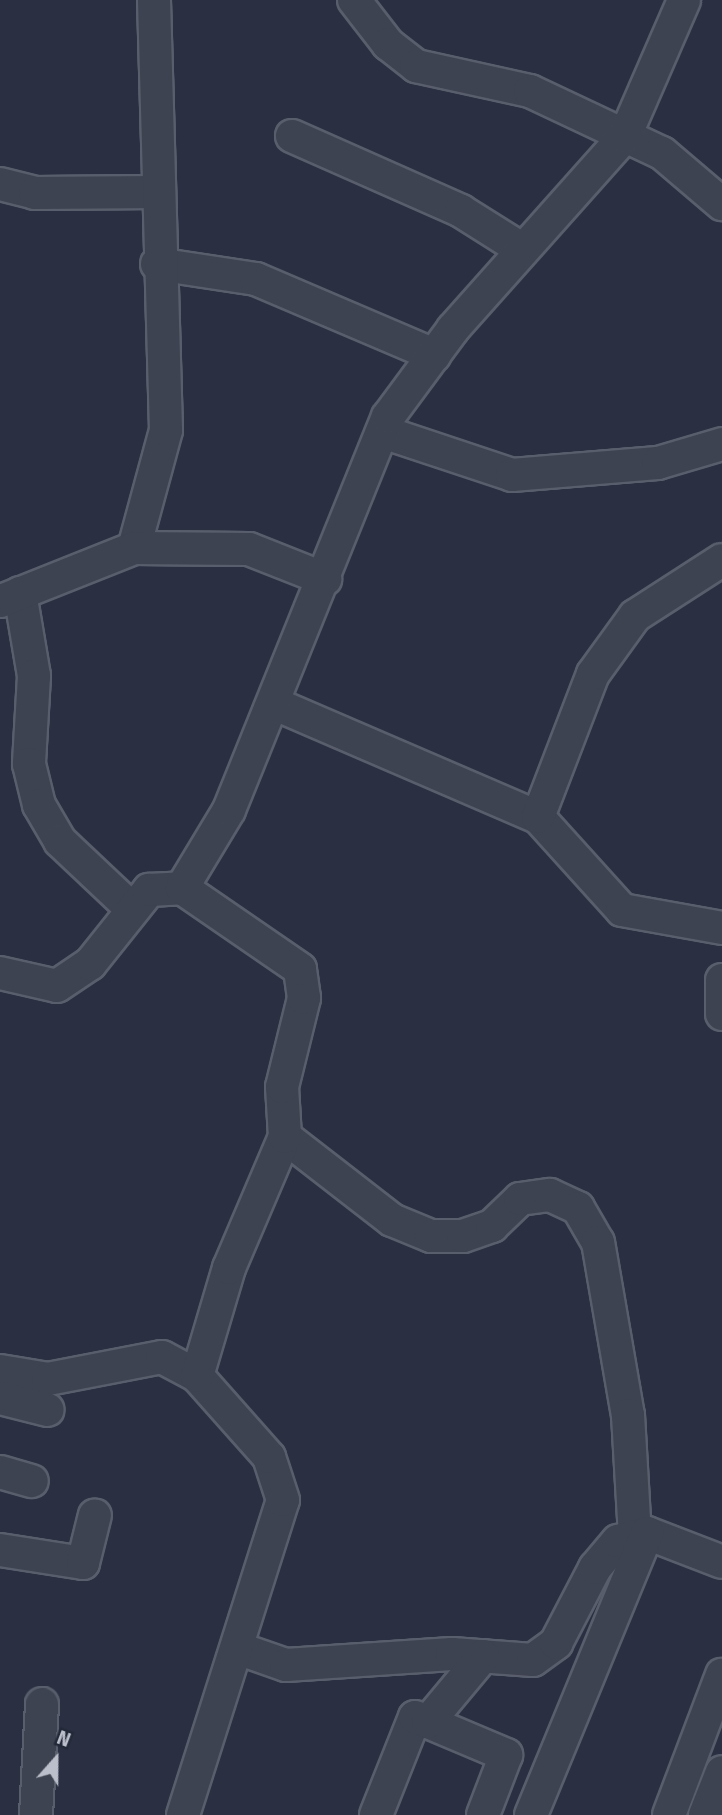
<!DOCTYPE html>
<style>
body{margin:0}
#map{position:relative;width:722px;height:1815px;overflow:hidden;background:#2a3042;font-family:"Fira Sans",sans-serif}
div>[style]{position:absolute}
.roads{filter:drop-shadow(2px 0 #595e6c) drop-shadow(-2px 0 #595e6c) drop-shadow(0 2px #595e6c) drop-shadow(0 -2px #595e6c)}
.street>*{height:32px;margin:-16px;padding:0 16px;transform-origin:16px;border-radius:16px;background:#3e4351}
span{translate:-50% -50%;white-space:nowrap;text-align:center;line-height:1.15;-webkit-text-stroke:6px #222837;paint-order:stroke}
.north{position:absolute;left:21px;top:1724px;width:70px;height:70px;-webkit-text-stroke:5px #222837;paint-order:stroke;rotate:21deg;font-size:19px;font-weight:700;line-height:28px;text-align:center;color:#bbbfcb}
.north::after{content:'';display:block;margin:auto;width:24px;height:32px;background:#bbbfcb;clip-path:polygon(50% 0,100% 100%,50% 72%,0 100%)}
</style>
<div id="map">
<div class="roads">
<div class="street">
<i style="left:354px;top:0;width:56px;rotate:52.3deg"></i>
<i style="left:388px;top:44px;width:36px;rotate:38deg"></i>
<i style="left:416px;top:66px;width:117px;rotate:12.4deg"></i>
<i style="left:530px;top:91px;width:146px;rotate:25.2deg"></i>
<i style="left:662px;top:153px;width:79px;rotate:40.4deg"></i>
<i style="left:292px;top:136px;width:185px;rotate:23.9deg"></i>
<i style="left:461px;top:211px;width:73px;rotate:32.2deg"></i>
<i style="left:0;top:184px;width:36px;rotate:14deg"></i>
<i style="left:35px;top:193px;width:122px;rotate:-0.5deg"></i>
<i style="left:157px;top:264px;width:100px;rotate:8.6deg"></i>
<i style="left:256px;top:279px;width:194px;rotate:23.1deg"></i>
<i style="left:383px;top:432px;width:136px;rotate:18.4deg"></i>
<i style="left:512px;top:475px;width:146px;rotate:-4.7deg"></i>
<i style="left:658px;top:463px;width:67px;rotate:-16.5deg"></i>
<i style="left:134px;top:548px;width:122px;rotate:-74.8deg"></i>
<i style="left:166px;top:430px;width:430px;rotate:-91.6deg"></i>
<i style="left:20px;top:593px;width:84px;rotate:80.4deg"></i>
<i style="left:34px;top:676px;width:88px;rotate:93.3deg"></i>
<i style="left:29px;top:764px;width:42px;rotate:76.3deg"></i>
<i style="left:39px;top:805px;width:42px;rotate:59.7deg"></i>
<i style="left:60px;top:841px;width:100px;rotate:43.4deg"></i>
<i style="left:1px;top:601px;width:143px;rotate:-21.7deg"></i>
<i style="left:134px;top:548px;width:115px;rotate:0.5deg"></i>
<i style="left:249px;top:549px;width:82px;rotate:21.5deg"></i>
<i style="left:275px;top:704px;width:286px;rotate:23.3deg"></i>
<i style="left:538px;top:817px;width:125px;rotate:47.9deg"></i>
<i style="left:622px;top:910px;width:102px;rotate:10.2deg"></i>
<i style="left:538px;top:817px;width:153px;rotate:-69deg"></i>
<i style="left:593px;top:674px;width:72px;rotate:-54.1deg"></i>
<i style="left:635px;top:616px;width:103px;rotate:-32.8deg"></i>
<i style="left:0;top:973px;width:58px;rotate:12.8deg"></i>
<i style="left:57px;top:986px;width:40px;rotate:-34deg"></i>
<i style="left:90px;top:964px;width:95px;rotate:-51.4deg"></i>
<i style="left:149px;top:890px;width:33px;rotate:-3deg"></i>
<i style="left:722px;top:980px;width:34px;rotate:90deg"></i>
<i style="left:285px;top:1137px;width:135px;rotate:37.8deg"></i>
<i style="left:392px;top:1220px;width:42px;rotate:22.3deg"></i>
<i style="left:431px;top:1236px;width:32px"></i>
<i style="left:463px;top:1236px;width:31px;rotate:-19deg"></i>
<i style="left:492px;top:1226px;width:39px;rotate:-44deg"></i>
<i style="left:520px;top:1199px;width:30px;rotate:-8deg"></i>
<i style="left:550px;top:1195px;width:31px;rotate:25deg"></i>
<i style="left:578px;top:1208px;width:39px;rotate:60deg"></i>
<i style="left:598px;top:1242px;width:176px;rotate:80.2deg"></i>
<i style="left:628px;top:1415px;width:121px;rotate:86.7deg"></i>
<i style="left:0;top:1371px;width:49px;rotate:9.5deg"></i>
<i style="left:48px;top:1379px;width:116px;rotate:-10.9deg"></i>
<i style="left:162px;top:1357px;width:40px;rotate:28deg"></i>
<i style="left:0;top:1398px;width:49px;rotate:14deg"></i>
<i style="left:0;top:1472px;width:33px;rotate:16deg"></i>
<i style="left:0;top:1550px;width:84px;rotate:8.9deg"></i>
<i style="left:83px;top:1563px;width:49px;rotate:-76deg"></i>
<i style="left:237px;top:1648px;width:52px;rotate:19.1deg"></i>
<i style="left:286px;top:1665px;width:166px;rotate:-3.8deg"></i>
<i style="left:452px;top:1654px;width:81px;rotate:4.2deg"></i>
<i style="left:533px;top:1660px;width:29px;rotate:-36deg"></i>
<i style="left:556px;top:1643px;width:85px;rotate:-62.5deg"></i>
<i style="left:595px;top:1568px;width:35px;rotate:-50deg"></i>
<i style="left:618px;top:1541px;width:30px;rotate:-15deg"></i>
<i style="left:647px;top:1533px;width:80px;rotate:21.1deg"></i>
<i style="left:428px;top:1722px;width:85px;rotate:22.9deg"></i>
<i style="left:506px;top:1755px;width:64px;rotate:111deg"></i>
<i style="left:36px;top:1815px;width:111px;rotate:-86.9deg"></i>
<i style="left:183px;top:1815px;width:330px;rotate:-72.4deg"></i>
<i style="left:283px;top:1500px;width:45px;rotate:-108deg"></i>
<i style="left:269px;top:1457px;width:108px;rotate:-131.6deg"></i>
<i style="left:197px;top:1376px;width:113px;rotate:-73.5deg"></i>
<i style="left:229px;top:1268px;width:142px;rotate:-66.9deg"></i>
<i style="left:285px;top:1137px;width:50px;rotate:-93.4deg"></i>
<i style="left:282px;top:1087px;width:92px;rotate:-76.1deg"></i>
<i style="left:304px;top:998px;width:29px;rotate:-98deg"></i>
<i style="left:300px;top:969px;width:143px;rotate:-145.5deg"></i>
<i style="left:182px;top:888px;width:91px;rotate:-58.9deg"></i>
<i style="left:229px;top:810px;width:424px;rotate:-68deg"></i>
<i style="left:388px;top:417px;width:109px;rotate:-53.5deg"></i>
<i style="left:453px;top:329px;width:259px;rotate:-48.3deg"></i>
<i style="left:625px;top:136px;width:148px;rotate:-66.5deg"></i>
<i style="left:376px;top:1815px;width:105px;rotate:-68.3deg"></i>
<i style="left:415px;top:1717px;width:14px;rotate:21deg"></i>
<i style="left:428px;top:1722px;width:86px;rotate:-50.2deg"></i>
<i style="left:531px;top:1815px;width:305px;rotate:-67.6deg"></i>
<i style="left:669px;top:1815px;width:150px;rotate:-69.3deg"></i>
<i style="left:705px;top:1815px;width:46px;rotate:-68.4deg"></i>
</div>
</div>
<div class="north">N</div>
</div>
